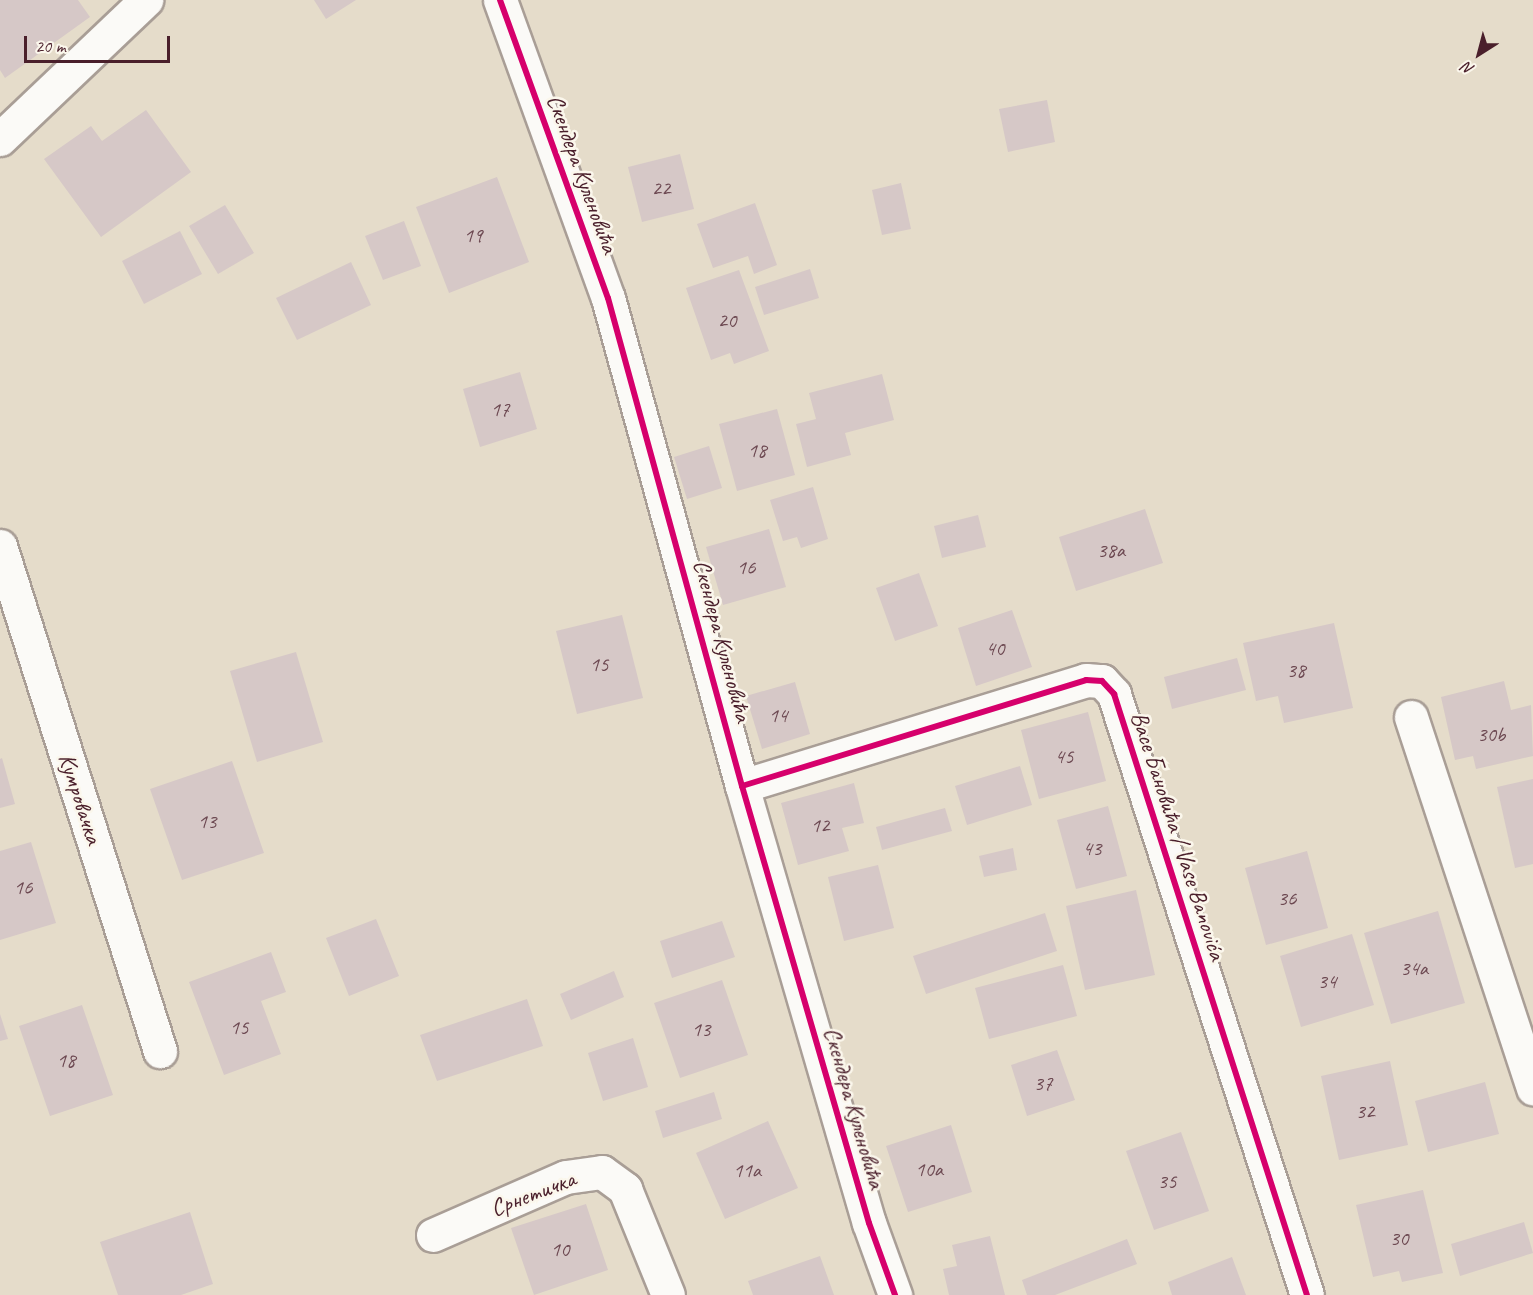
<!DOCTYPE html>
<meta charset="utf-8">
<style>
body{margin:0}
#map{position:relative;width:1533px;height:1295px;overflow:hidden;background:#e5dcca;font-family:Caveat,sans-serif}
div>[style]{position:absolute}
.building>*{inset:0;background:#d6c8c7}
.roads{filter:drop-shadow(2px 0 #a99e96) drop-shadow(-2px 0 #a99e96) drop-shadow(0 2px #a99e96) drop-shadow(0 -2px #a99e96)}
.street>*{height:33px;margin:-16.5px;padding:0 16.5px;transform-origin:16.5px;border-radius:16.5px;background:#fbfaf7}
.cycleway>*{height:6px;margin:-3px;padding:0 3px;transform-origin:3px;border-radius:3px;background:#d6006c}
span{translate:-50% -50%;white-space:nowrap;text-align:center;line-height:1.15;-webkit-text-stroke:5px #fbf7ec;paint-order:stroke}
.number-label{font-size:21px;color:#6d4952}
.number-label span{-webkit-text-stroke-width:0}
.street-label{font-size:24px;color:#4a1f2b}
.north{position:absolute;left:1449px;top:24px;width:60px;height:60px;-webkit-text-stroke:4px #fbf7ec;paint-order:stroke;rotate:216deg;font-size:16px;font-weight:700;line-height:24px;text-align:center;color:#4a1f2b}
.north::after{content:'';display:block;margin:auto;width:21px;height:27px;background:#4a1f2b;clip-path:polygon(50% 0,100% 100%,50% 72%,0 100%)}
.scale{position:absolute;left:24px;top:36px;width:146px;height:27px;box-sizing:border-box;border:3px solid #4a1f2b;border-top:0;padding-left:8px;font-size:18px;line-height:21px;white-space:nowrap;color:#4a1f2b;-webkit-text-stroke:4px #fbf7ec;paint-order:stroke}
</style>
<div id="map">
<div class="building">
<i style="clip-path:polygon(0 0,78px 0,90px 17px,5px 78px,0 70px)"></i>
<i style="clip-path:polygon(314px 0,356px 0,326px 19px)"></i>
<i style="clip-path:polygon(1047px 100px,1055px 142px,1008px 152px,999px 109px)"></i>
<i style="clip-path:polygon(146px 110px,191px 172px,101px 237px,44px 159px,91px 126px,102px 141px)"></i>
<i style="clip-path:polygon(680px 154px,694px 209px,642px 222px,628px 167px)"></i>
<i style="clip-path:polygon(497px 177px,529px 262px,449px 293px,416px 207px)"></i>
<i style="clip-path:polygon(901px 183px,911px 229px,882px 235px,872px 190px)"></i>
<i style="clip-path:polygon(755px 203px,777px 265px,754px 274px,748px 256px,713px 268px,697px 224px)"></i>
<i style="clip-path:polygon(225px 205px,254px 253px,218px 274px,189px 226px)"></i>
<i style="clip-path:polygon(404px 221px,421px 266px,383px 280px,365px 236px)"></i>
<i style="clip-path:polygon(180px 231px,202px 274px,144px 304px,122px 261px)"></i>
<i style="clip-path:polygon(351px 262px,371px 305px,297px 340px,276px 298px)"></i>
<i style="clip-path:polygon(810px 269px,819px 298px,764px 315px,755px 287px)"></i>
<i style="clip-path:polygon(739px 270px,769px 351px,734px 364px,730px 353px,711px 360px,686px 288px)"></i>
<i style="clip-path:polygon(520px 372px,537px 429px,480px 447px,463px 389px)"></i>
<i style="clip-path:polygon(882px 374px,894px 420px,845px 433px,851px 455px,807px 467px,796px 424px,816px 419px,809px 393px)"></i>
<i style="clip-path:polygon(777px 409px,795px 475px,737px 491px,719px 424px)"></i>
<i style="clip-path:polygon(709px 446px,722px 488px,687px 499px,674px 457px)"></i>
<i style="clip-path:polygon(813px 487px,828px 539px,801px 548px,797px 537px,783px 541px,770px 500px)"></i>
<i style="clip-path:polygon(1145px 509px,1163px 563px,1076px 591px,1059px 537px)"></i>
<i style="clip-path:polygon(978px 515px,986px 547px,942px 558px,934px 526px)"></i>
<i style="clip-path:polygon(769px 529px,786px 587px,723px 605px,706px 547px)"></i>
<i style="clip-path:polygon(919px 573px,938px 626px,895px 641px,876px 588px)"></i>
<i style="clip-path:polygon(1012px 610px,1032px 667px,976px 686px,958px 628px)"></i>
<i style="clip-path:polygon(622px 615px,643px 698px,577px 714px,556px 631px)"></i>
<i style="clip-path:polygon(1334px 623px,1353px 708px,1284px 723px,1278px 696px,1256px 701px,1243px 643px)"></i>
<i style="clip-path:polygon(296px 652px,323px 742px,257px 762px,230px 671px)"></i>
<i style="clip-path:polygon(1237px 658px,1246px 690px,1172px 709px,1164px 677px)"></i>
<i style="clip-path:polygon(1504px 681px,1511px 710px,1531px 705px,1533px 756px,1476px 769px,1473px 756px,1455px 760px,1441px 697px)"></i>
<i style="clip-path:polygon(795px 682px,810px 734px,762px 749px,746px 696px)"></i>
<i style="clip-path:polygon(1088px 712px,1106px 781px,1039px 799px,1021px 730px)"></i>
<i style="clip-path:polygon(2px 758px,15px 804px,0 808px,0 759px)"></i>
<i style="clip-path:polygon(232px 761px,264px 853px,182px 880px,150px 789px)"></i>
<i style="clip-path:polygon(1020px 766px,1032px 805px,967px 825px,955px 786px)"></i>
<i style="clip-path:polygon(1533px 779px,1533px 864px,1515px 868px,1497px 787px)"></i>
<i style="clip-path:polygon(854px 783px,864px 823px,842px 828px,849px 851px,798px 865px,781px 803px)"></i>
<i style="clip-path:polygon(1108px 806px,1127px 876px,1076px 889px,1057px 820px)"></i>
<i style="clip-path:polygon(945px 808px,952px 831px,882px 850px,876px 827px)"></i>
<i style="clip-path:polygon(31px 842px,56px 923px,0 940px,0 851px)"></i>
<i style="clip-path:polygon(1013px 848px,1017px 870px,984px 877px,979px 856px)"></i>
<i style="clip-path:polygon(1307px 851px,1328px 928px,1266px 945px,1245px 868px)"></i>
<i style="clip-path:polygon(878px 865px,894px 928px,844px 941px,828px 877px)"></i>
<i style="clip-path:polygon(1136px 890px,1155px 975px,1085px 990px,1066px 906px)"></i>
<i style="clip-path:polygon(1438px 911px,1465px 1003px,1391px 1024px,1364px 933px)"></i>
<i style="clip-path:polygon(1045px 913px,1057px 951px,926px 994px,913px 956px)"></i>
<i style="clip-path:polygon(376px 919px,399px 976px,349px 996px,326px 938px)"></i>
<i style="clip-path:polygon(722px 921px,735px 957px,672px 978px,660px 941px)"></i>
<i style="clip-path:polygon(1352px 934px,1374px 1005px,1301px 1027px,1280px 956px)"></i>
<i style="clip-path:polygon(271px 952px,286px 992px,261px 1001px,281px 1054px,224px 1075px,189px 982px)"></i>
<i style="clip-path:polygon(1063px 965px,1077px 1016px,989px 1039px,975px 988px)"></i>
<i style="clip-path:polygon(614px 971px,624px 997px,571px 1020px,560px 994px)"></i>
<i style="clip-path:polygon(722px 980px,748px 1055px,680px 1078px,654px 1003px)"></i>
<i style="clip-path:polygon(527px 999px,543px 1046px,437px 1081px,420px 1035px)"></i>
<i style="clip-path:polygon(82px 1005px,113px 1095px,50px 1116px,19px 1026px)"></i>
<i style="clip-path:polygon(0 1014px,8px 1039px,0 1041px)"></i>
<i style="clip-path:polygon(633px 1038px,648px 1087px,603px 1101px,588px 1053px)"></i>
<i style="clip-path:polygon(1057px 1050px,1075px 1100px,1027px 1116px,1011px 1065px)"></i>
<i style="clip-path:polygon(1390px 1061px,1408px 1145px,1339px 1160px,1321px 1076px)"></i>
<i style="clip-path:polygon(1485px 1082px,1499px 1134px,1428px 1152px,1415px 1101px)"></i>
<i style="clip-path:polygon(714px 1092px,722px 1119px,663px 1138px,655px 1111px)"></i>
<i style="clip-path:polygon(768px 1121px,798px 1188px,725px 1219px,696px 1153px)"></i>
<i style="clip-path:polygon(951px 1125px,972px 1192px,908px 1212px,886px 1146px)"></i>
<i style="clip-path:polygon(1181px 1132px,1209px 1211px,1154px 1230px,1126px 1151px)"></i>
<i style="clip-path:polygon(1423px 1190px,1443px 1273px,1402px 1282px,1399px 1271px,1373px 1277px,1356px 1205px)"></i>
<i style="clip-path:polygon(586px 1204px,608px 1270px,534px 1295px,511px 1228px)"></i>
<i style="clip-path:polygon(190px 1212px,213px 1284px,181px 1295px,118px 1295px,100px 1242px)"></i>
<i style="clip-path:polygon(1524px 1222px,1533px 1253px,1460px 1276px,1451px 1244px)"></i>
<i style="clip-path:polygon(990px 1236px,1005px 1295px,949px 1295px,943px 1269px,957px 1266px,952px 1245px)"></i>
<i style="clip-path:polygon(1127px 1239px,1137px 1264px,1055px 1295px,1027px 1295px,1022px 1280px)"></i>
<i style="clip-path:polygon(820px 1256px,834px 1295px,753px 1295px,748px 1281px)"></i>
<i style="clip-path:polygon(1232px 1257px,1246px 1295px,1172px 1295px,1168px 1282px)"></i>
</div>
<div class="roads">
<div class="street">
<i style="left:500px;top:0;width:317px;rotate:70.1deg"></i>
<i style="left:608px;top:298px;width:506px;rotate:74.65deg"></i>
<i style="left:742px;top:786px;width:455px;rotate:73.8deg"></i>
<i style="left:869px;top:1223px;width:77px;rotate:70.1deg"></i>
<i style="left:0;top:139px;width:202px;rotate:-43.6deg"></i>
<i style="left:0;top:546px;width:530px;rotate:72.42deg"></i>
<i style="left:1411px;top:717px;width:391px;rotate:71.8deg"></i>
<i style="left:742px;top:786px;width:360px;rotate:-17.1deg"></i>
<i style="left:1086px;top:680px;width:16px;rotate:4deg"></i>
<i style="left:1102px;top:681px;width:18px;rotate:47deg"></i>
<i style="left:1114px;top:694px;width:631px;rotate:72.2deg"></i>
<i style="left:433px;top:1235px;width:145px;rotate:-23.6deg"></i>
<i style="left:566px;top:1177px;width:36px;rotate:-8deg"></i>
<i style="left:602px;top:1172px;width:29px;rotate:36deg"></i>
<i style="left:625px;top:1189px;width:114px;rotate:67.9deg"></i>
</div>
</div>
<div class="cycleway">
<i style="left:500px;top:0;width:317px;rotate:70.1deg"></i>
<i style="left:608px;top:298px;width:506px;rotate:74.65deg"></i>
<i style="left:742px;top:786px;width:455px;rotate:73.8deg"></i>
<i style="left:869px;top:1223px;width:77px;rotate:70.1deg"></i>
<i style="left:742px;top:786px;width:360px;rotate:-17.1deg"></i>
<i style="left:1086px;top:680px;width:16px;rotate:4deg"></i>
<i style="left:1102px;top:681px;width:18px;rotate:47deg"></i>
<i style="left:1114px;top:694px;width:631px;rotate:72.2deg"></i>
</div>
<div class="number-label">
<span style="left:661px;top:188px">22</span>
<span style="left:473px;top:235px">19</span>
<span style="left:727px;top:320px">20</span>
<span style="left:500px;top:409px">17</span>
<span style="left:757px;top:450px">18</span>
<span style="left:1111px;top:550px">38a</span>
<span style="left:746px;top:567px">16</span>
<span style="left:995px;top:648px">40</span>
<span style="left:599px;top:664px">15</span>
<span style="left:1296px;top:670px">38</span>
<span style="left:778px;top:715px">14</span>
<span style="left:1491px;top:734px">30b</span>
<span style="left:1064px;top:756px">45</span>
<span style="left:207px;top:821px">13</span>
<span style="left:820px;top:825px">12</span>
<span style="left:1092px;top:848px">43</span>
<span style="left:23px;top:887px">16</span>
<span style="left:1287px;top:898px">36</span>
<span style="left:1414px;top:968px">34a</span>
<span style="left:1327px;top:981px">34</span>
<span style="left:239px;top:1027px">15</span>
<span style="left:701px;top:1029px">13</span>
<span style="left:66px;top:1060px">18</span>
<span style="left:1043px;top:1083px">37</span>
<span style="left:1365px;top:1111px">32</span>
<span style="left:929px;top:1169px">10a</span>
<span style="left:747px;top:1170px">11a</span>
<span style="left:1167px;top:1181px">35</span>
<span style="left:1399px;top:1238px">30</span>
<span style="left:560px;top:1249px">10</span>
</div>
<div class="street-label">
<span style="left:582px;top:174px;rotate:70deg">Скендера Куленовића</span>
<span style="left:722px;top:641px;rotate:75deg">Скендера Куленовића</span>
<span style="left:80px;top:799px;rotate:72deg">Кумровачка</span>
<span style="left:1178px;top:836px;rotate:72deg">Васе Бановића / Vase Banovića</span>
<span style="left:854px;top:1108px;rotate:74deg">Скендера Куленовића</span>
<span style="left:533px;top:1194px;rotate:-21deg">Срнетичка</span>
</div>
<div class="north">N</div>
<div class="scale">20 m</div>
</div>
